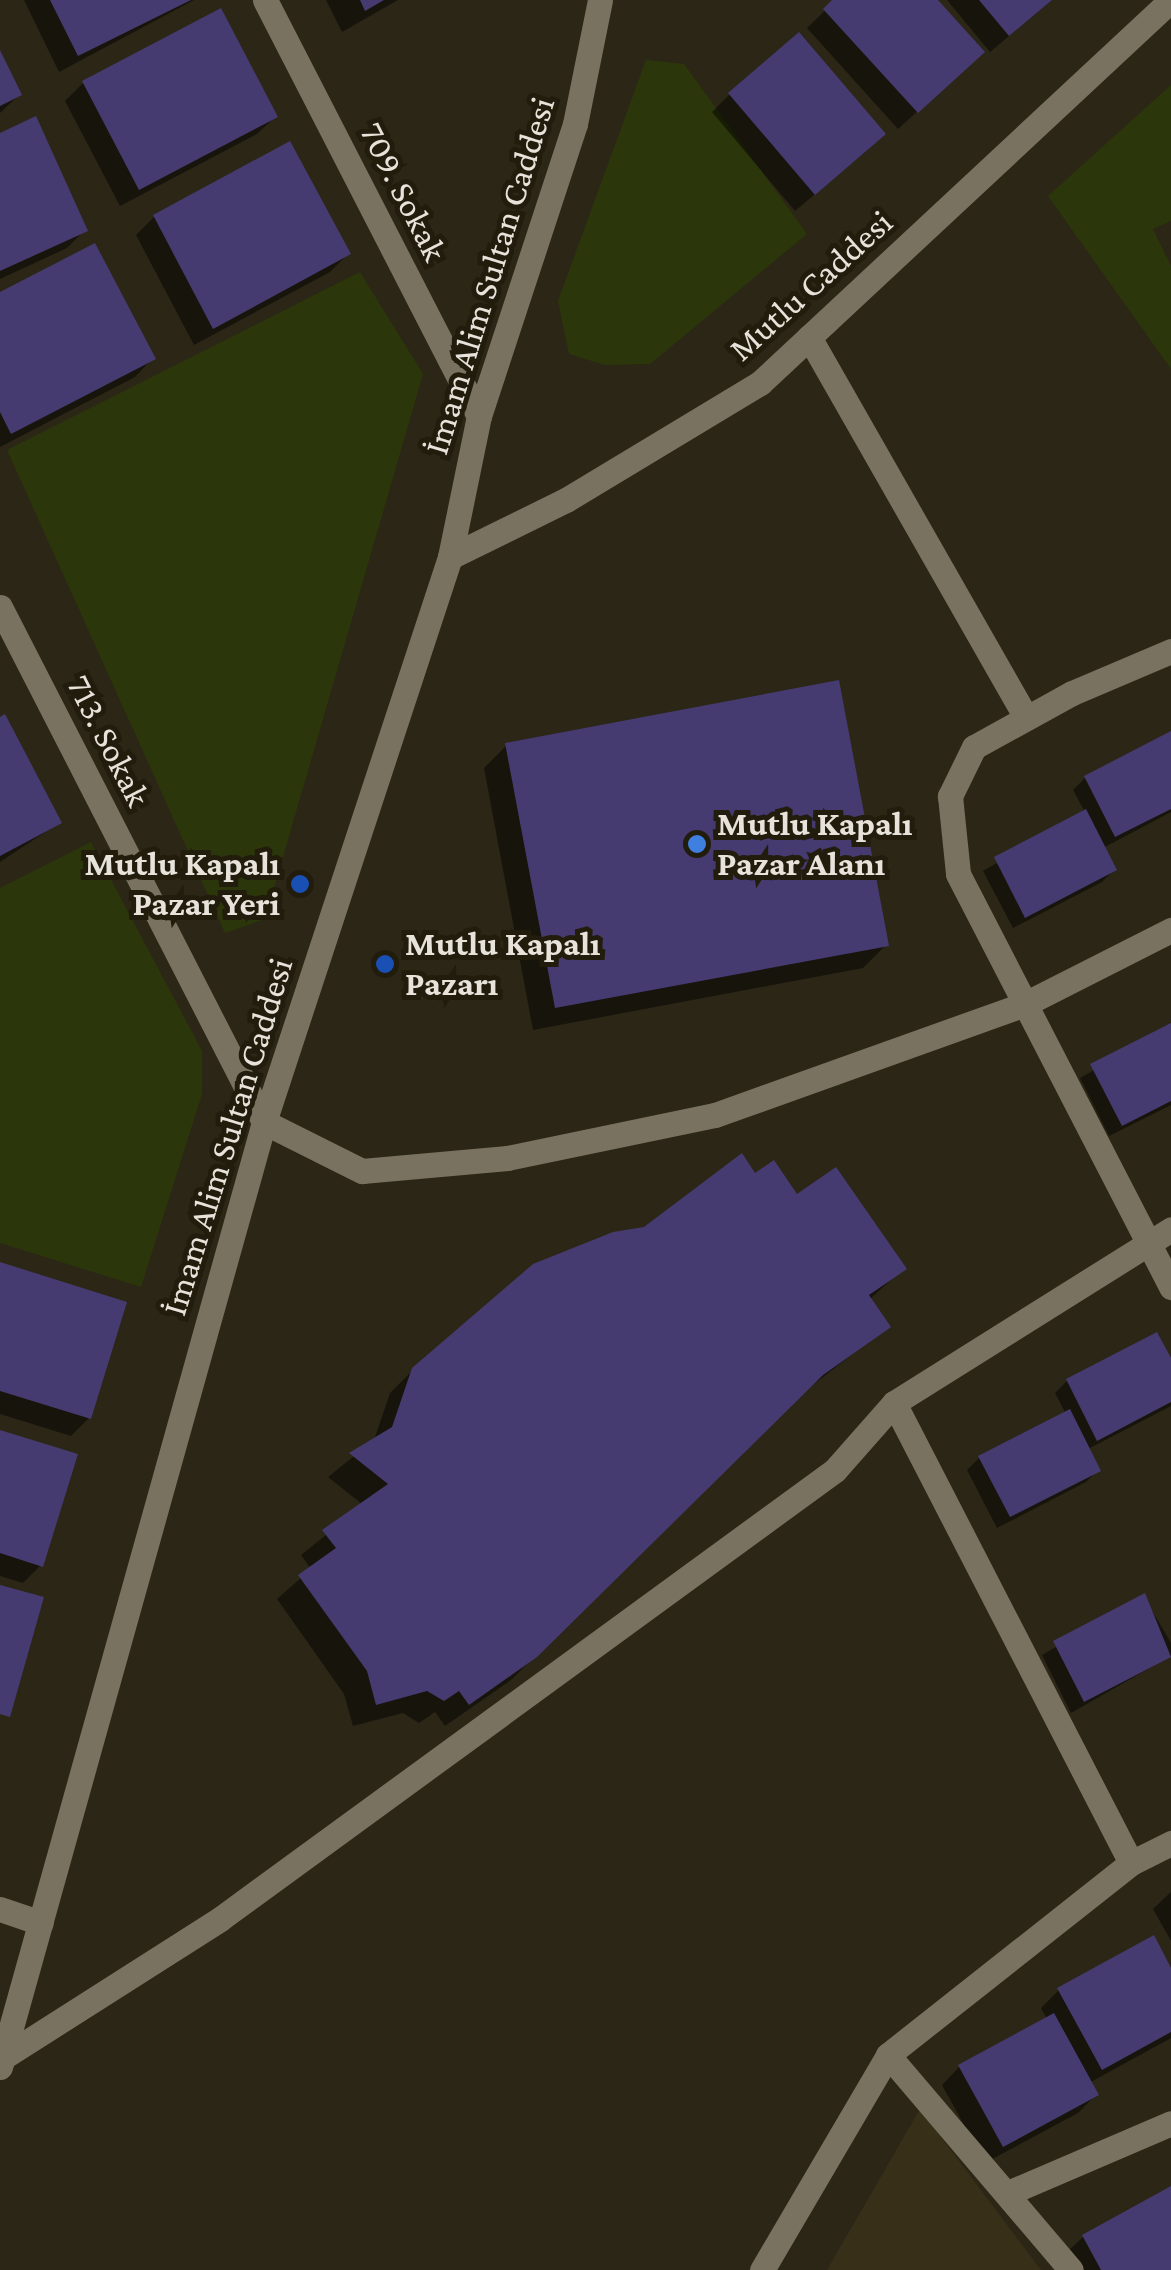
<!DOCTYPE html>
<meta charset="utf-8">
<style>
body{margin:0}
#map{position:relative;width:1171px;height:2270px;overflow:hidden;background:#2c2617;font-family:"Crimson Pro",serif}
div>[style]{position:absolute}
.built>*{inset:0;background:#372f18}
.green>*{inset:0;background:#2b370a}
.shadow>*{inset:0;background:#0007}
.building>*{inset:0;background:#463b71}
.minor>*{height:25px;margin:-12.5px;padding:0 12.5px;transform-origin:12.5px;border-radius:12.5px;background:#797260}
.tertiary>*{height:25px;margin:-12.5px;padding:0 12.5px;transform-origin:12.5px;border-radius:12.5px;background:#797260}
.dots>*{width:28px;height:28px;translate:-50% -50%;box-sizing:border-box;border:5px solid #221c0d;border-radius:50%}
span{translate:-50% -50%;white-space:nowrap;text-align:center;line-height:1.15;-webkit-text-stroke:10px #221c0d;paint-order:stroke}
.street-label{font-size:35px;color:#e7e3da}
.poi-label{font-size:35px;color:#e7e3da;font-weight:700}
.left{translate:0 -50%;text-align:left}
.right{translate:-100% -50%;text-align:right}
</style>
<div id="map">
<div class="built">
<i style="clip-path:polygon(920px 2109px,1041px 2270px,827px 2270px)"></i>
</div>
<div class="green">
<i style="clip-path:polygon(646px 60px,684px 64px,807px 234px,650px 364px,605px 365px,569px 354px,558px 301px)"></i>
<i style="clip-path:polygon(1171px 85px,1171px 221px,1153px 229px,1171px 266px,1171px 369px,1048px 196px)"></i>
<i style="clip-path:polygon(360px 272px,423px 374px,265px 919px,225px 933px,7px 450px)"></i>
<i style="clip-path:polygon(91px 842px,202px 1051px,202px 1094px,141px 1287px,0 1243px,0 888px)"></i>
</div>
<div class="shadow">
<i style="clip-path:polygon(24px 0,194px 0,59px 72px)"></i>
<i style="clip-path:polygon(326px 0,398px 0,342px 32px)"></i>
<i style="clip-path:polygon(836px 0,935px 0,964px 69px,898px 129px,807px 28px)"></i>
<i style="clip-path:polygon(947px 0,1052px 0,990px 52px)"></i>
<i style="clip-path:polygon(0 56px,19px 95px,0 113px)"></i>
<i style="clip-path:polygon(83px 83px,275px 117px,257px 134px,120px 206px,65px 101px)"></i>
<i style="clip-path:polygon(730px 94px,865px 152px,795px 211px,712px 112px)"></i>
<i style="clip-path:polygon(0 136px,85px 230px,67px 248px,0 279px)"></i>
<i style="clip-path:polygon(289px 145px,348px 254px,330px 272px,194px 345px,136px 235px,154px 217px)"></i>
<i style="clip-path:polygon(0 295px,152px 359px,135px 377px,0 447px)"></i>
<i style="clip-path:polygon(0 719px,59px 823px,0 862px)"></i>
<i style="clip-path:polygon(1171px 734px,1171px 812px,1103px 848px,1114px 870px,1102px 882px,1013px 928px,983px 871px,1085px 812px,1073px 790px,1085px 778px)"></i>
<i style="clip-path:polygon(507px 745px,886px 945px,863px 968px,533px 1030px,484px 768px)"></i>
<i style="clip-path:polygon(1171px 1026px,1171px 1105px,1109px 1136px,1080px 1078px)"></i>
<i style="clip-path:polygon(755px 1176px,903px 1269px,869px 1300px,888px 1327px,797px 1397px,511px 1680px,445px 1726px,435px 1712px,419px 1723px,403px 1713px,353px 1726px,344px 1694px,277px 1599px,311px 1569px,301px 1555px,363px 1505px,328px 1477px,374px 1440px,390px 1393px,414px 1369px,645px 1230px)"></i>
<i style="clip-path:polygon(0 1265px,89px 1418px,71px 1436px,0 1414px)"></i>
<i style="clip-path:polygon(1171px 1363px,1171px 1406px,1088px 1449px,1098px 1470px,1086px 1482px,997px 1528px,967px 1470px,979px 1458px,1066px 1414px,1055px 1393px,1067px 1381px)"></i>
<i style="clip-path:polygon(0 1433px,41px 1565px,23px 1583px,0 1576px)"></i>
<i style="clip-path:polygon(1144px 1597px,1171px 1643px,1171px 1656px,1071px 1713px,1042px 1655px)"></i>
<i style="clip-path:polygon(1171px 1892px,1171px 1941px,1153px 1909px)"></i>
<i style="clip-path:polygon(1171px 1973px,1171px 2038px,1089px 2083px,1096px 2095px,1078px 2113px,985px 2163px,942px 2085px,959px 2067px,1047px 2019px,1041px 2008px,1059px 1990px)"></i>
<i style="clip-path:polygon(1171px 2188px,1171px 2270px,1074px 2270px,1065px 2254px,1083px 2237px)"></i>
</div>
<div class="building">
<i style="clip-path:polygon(50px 0,191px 0,78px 56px)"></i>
<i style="clip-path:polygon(360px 0,384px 0,365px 11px)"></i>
<i style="clip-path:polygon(832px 0,938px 0,985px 52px,918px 113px,823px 9px)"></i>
<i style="clip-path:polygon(979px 0,1052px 0,1009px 36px)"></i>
<i style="clip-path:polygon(221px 8px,278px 117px,139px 190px,82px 81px)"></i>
<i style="clip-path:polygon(799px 32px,886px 134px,815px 195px,728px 93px)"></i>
<i style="clip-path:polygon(0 50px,22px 95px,0 106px)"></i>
<i style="clip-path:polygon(36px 116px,88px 231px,0 271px,0 133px)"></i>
<i style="clip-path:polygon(290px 141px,351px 254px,213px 329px,153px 215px)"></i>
<i style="clip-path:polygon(95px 243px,156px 359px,11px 434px,0 412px,0 292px)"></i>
<i style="clip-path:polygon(839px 680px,889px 946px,555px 1008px,505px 743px)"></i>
<i style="clip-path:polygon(5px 714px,62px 823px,0 856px,0 717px)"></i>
<i style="clip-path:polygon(1171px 731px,1171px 809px,1115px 837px,1084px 776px)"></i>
<i style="clip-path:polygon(1086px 809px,1117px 870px,1025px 918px,994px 857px)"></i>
<i style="clip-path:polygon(1171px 1023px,1171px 1101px,1122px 1126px,1090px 1064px)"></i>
<i style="clip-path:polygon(742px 1153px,755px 1173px,774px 1160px,797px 1194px,836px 1167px,907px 1269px,869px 1295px,891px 1327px,823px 1375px,537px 1657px,469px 1705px,459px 1691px,444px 1701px,427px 1691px,376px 1705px,367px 1671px,298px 1575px,336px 1548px,322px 1530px,388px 1484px,349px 1453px,392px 1427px,412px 1368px,533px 1264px,613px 1232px,644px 1227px)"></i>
<i style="clip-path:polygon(0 1262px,127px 1302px,91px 1419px,0 1391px)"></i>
<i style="clip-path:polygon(1157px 1332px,1171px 1358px,1171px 1402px,1097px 1441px,1066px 1379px)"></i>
<i style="clip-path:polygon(1070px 1409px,1101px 1471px,1010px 1517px,978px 1456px)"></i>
<i style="clip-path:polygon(0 1430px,78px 1454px,43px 1567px,0 1553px)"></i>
<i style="clip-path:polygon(0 1585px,44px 1597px,10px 1717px,0 1714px)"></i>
<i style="clip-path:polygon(1145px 1593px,1171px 1657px,1084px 1702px,1053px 1641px)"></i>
<i style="clip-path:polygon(1154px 1935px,1171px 1968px,1171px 2032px,1102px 2070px,1057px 1988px)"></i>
<i style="clip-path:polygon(1054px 2013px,1099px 2095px,1003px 2147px,958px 2065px)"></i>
<i style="clip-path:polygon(1171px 2186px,1171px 2270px,1101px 2270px,1082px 2235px)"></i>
</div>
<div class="minor">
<i style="left:265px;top:0;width:468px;rotate:62.8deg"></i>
<i style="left:809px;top:337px;width:438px;rotate:60.3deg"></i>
<i style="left:0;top:607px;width:579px;rotate:62.86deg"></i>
<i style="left:264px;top:1122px;width:110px;rotate:26.6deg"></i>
<i style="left:362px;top:1171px;width:146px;rotate:-5.1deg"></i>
<i style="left:507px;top:1158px;width:212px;rotate:-11.7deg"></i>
<i style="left:715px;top:1115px;width:327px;rotate:-19.7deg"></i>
<i style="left:1023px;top:1005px;width:166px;rotate:-26.9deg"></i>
<i style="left:1171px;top:651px;width:108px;rotate:157deg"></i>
<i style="left:1072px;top:693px;width:112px;rotate:151.1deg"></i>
<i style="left:974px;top:747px;width:55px;rotate:116.1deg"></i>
<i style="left:950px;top:796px;width:78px;rotate:84.1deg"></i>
<i style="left:958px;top:874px;width:465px;rotate:62.7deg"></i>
<i style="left:894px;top:1403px;width:517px;rotate:62.74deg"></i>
<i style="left:0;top:1909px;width:43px;rotate:18.9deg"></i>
<i style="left:888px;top:2055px;width:282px;rotate:49.6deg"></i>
<i style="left:2px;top:2058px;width:259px;rotate:-32.5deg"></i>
<i style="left:220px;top:1919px;width:761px;rotate:-36.13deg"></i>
<i style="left:835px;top:1470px;width:89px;rotate:-48.6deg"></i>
<i style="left:894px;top:1403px;width:327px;rotate:-32.1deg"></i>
<i style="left:1008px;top:2193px;width:177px;rotate:-23.2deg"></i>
</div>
<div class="tertiary">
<i style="left:450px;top:557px;width:129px;rotate:-26.2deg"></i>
<i style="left:566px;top:500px;width:227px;rotate:-31.1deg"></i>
<i style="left:760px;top:383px;width:562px;rotate:-42.98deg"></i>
<i style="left:0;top:2067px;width:981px;rotate:-74.39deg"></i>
<i style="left:264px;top:1122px;width:595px;rotate:-71.78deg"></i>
<i style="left:450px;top:557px;width:144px;rotate:-78.4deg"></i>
<i style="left:479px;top:416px;width:307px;rotate:-71.8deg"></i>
<i style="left:575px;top:124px;width:126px;rotate:-78.6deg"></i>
<i style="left:762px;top:2270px;width:249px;rotate:-59.6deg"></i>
<i style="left:888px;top:2055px;width:310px;rotate:-38.3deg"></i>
<i style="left:1131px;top:1863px;width:45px;rotate:-26.6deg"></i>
</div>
<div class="dots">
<i style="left:697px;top:844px;background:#3f7fe0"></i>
<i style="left:300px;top:884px;background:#1a4fb4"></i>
<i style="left:385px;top:964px;background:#1a4fb4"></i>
</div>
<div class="street-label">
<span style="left:403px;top:192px;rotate:63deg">709. Sokak</span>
<span style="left:490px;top:276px;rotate:-73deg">İmam Alim Sultan Caddesi</span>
<span style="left:811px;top:286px;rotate:-42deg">Mutlu Caddesi</span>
<span style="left:108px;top:741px;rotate:63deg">713. Sokak</span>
<span style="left:228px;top:1137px;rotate:-73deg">İmam Alim Sultan Caddesi</span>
</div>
<div class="poi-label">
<span class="left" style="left:717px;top:844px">Mutlu Kapalı<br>Pazar Alanı</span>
<span class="right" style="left:280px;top:884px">Mutlu Kapalı<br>Pazar Yeri</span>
<span class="left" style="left:405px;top:964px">Mutlu Kapalı<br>Pazarı</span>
</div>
</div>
